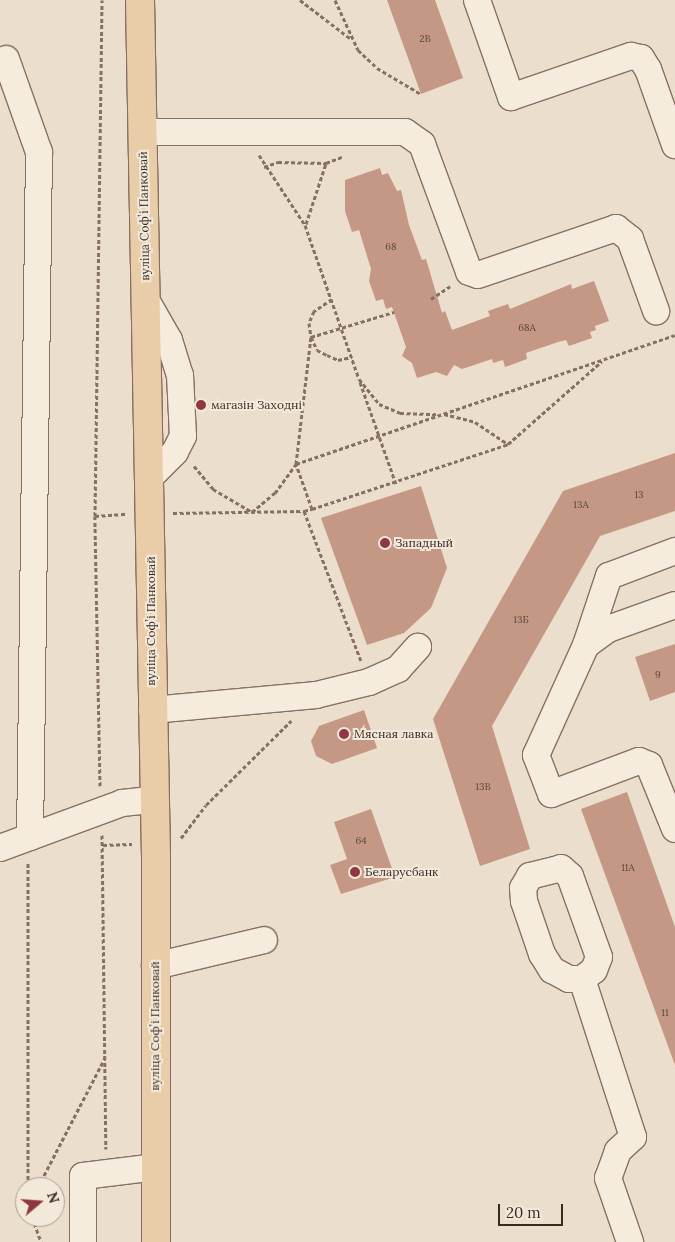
<!DOCTYPE html>
<meta charset="utf-8">
<style>
body{margin:0}
#map{position:relative;width:675px;height:1242px;overflow:hidden;background:#ebdecc;font-family:Lora,serif}
div>[style]{position:absolute}
.building>*{inset:0;background:#c59885}
.path>*{height:3px;margin-top:-1.5px;transform-origin:0;background:repeating-linear-gradient(90deg,#877061 0 4px,transparent 0 6.5px)}
.roads{filter:drop-shadow(1px 0 #877061) drop-shadow(-1px 0 #877061) drop-shadow(0 1px #877061) drop-shadow(0 -1px #877061)}
.minor>*{height:26px;margin:-13px;padding:0 13px;transform-origin:13px;border-radius:13px;background:#f6ecde}
.major>*{height:28px;margin:-14px;padding:0 14px;transform-origin:14px;border-radius:14px;background:#e9cda8}
.dots>*{width:14px;height:14px;translate:-50% -50%;box-sizing:border-box;border:2px solid #f3e9db;border-radius:50%}
span{translate:-50% -50%;white-space:nowrap;text-align:center;line-height:1.15;-webkit-text-stroke:4px #f3e9db;paint-order:stroke}
.number-label{font-size:10px;color:#5c463c}
.number-label span{-webkit-text-stroke-width:0}
.street-label{font-size:12px;color:#392b23}
.poi-label{font-size:12px;color:#392b23}
.left{translate:0 -50%;text-align:left}
.north{position:absolute;left:15px;top:1177px;width:50px;height:50px;box-sizing:border-box;background:#f3e9db;border:1px solid #a99d91;border-radius:50%;rotate:72deg;font-size:14px;font-weight:700;line-height:20px;text-align:center;color:#392b23}
.north::after{content:'';display:block;margin:auto;width:18px;height:22px;background:#903742;clip-path:polygon(50% 0,100% 100%,50% 72%,0 100%)}
.scale{position:absolute;left:498px;top:1204px;width:65px;height:22px;box-sizing:border-box;border:2px solid #392b23;border-top:0;padding-left:6px;font-size:15px;line-height:18px;white-space:nowrap;color:#392b23;-webkit-text-stroke:4px #f3e9db;paint-order:stroke}
</style>
<div id="map">
<div class="building">
<i style="clip-path:polygon(387px 0,435px 0,463px 78px,421px 94px)"></i>
<i style="clip-path:polygon(380px 168px,382px 175px,388px 173px,397px 191px,401px 190px,409px 225px,422px 260px,426px 259px,442px 313px,445px 311px,452px 330px,490px 316px,488px 311px,508px 304px,510px 309px,571px 284px,572px 289px,594px 281px,609px 321px,595px 326px,596px 330px,590px 332px,592px 338px,569px 346px,566px 340px,558px 342px,526px 353px,527px 359px,505px 367px,503px 360px,493px 363px,492px 359px,462px 369px,454px 365px,447px 376px,436px 372px,417px 378px,412px 363px,402px 356px,406px 347px,392px 307px,386px 309px,383px 299px,376px 301px,369px 281px,371px 269px,359px 230px,352px 232px,345px 211px,345px 180px)"></i>
<i style="clip-path:polygon(675px 453px,675px 511px,600px 536px,492px 726px,530px 849px,480px 866px,433px 719px,563px 491px)"></i>
<i style="clip-path:polygon(421px 486px,447px 568px,431px 608px,404px 633px,367px 645px,321px 518px)"></i>
<i style="clip-path:polygon(675px 644px,675px 692px,650px 701px,635px 657px)"></i>
<i style="clip-path:polygon(364px 710px,377px 748px,332px 764px,316px 756px,311px 741px,319px 726px)"></i>
<i style="clip-path:polygon(627px 792px,675px 927px,675px 1065px,581px 809px)"></i>
<i style="clip-path:polygon(371px 809px,395px 877px,341px 894px,330px 865px,347px 859px,334px 822px)"></i>
</div>
<div class="path">
<i style="left:300px;top:0;width:64px;rotate:37.4deg"></i>
<i style="left:335px;top:0;width:55px;rotate:65.3deg"></i>
<i style="left:358px;top:50px;width:26px;rotate:43deg"></i>
<i style="left:377px;top:68px;width:51px;rotate:30.6deg"></i>
<i style="left:259px;top:155px;width:84px;rotate:56.7deg"></i>
<i style="left:305px;top:225px;width:163px;rotate:70.7deg"></i>
<i style="left:359px;top:379px;width:32px;rotate:51deg"></i>
<i style="left:379px;top:404px;width:23px;rotate:23deg"></i>
<i style="left:400px;top:413px;width:36px;rotate:2deg"></i>
<i style="left:264px;top:167px;width:15px;rotate:-20deg"></i>
<i style="left:278px;top:162px;width:48px;rotate:1.2deg"></i>
<i style="left:306px;top:224px;width:64px;rotate:-71.8deg"></i>
<i style="left:326px;top:163px;width:17px;rotate:-21deg"></i>
<i style="left:332px;top:299px;width:22px;rotate:146deg"></i>
<i style="left:314px;top:311px;width:13px;rotate:113deg"></i>
<i style="left:309px;top:323px;width:14px;rotate:82deg"></i>
<i style="left:311px;top:337px;width:14px;rotate:65deg"></i>
<i style="left:317px;top:350px;width:11px;rotate:27deg"></i>
<i style="left:327px;top:355px;width:12px;rotate:24deg"></i>
<i style="left:338px;top:360px;width:14px;rotate:-12deg"></i>
<i style="left:431px;top:299px;width:23px;rotate:-34deg"></i>
<i style="left:360px;top:382px;width:108px;rotate:70.6deg"></i>
<i style="left:444px;top:414px;width:32px;rotate:14deg"></i>
<i style="left:475px;top:422px;width:40px;rotate:34deg"></i>
<i style="left:194px;top:466px;width:30px;rotate:50deg"></i>
<i style="left:213px;top:489px;width:45px;rotate:30.5deg"></i>
<i style="left:252px;top:512px;width:30px;rotate:-40deg"></i>
<i style="left:275px;top:493px;width:36px;rotate:-54deg"></i>
<i style="left:296px;top:464px;width:128px;rotate:-83.3deg"></i>
<i style="left:311px;top:337px;width:87px;rotate:-16.8deg"></i>
<i style="left:312px;top:509px;width:206px;rotate:-18.3deg"></i>
<i style="left:508px;top:444px;width:125px;rotate:-41.4deg"></i>
<i style="left:304px;top:511px;width:8px;rotate:-14deg"></i>
<i style="left:312px;top:509px;width:48px;rotate:-109.6deg"></i>
<i style="left:296px;top:464px;width:400px;rotate:-18.8deg"></i>
<i style="left:173px;top:513px;width:131px;rotate:-0.9deg"></i>
<i style="left:304px;top:511px;width:160px;rotate:69.2deg"></i>
<i style="left:95px;top:516px;width:32px;rotate:-4deg"></i>
<i style="left:100px;top:786px;width:270px;rotate:-91.1deg"></i>
<i style="left:95px;top:516px;width:516px;rotate:-89.22deg"></i>
<i style="left:102px;top:835px;width:314px;rotate:89.3deg"></i>
<i style="left:181px;top:838px;width:41px;rotate:-52.9deg"></i>
<i style="left:206px;top:805px;width:120px;rotate:-44.7deg"></i>
<i style="left:103px;top:845px;width:29px;rotate:-2deg"></i>
<i style="left:28px;top:863px;width:324px;rotate:90deg"></i>
<i style="left:38px;top:1187px;width:145px;rotate:-62.6deg"></i>
<i style="left:32px;top:1217px;width:27px;rotate:70deg"></i>
</div>
<div class="roads">
<div class="minor">
<i style="left:477px;top:0;width:103px;rotate:70.7deg"></i>
<i style="left:511px;top:97px;width:127px;rotate:-18.9deg"></i>
<i style="left:631px;top:56px;width:10px;rotate:11deg"></i>
<i style="left:641px;top:58px;width:13px;rotate:58deg"></i>
<i style="left:648px;top:69px;width:81px;rotate:70.4deg"></i>
<i style="left:6px;top:59px;width:99px;rotate:70.5deg"></i>
<i style="left:39px;top:152px;width:685px;rotate:90.75deg"></i>
<i style="left:142px;top:132px;width:263px"></i>
<i style="left:405px;top:132px;width:21px;rotate:35deg"></i>
<i style="left:422px;top:144px;width:136px;rotate:69.8deg"></i>
<i style="left:469px;top:272px;width:9px;rotate:18deg"></i>
<i style="left:478px;top:275px;width:146px;rotate:-18.8deg"></i>
<i style="left:616px;top:228px;width:18px;rotate:38deg"></i>
<i style="left:630px;top:239px;width:77px;rotate:70.1deg"></i>
<i style="left:146px;top:300px;width:46px;rotate:60.1deg"></i>
<i style="left:169px;top:340px;width:37px;rotate:73deg"></i>
<i style="left:180px;top:375px;width:61px;rotate:87.2deg"></i>
<i style="left:183px;top:436px;width:18px;rotate:117deg"></i>
<i style="left:175px;top:452px;width:35px;rotate:135deg"></i>
<i style="left:675px;top:605px;width:71px;rotate:160.3deg"></i>
<i style="left:608px;top:629px;width:27px;rotate:144deg"></i>
<i style="left:586px;top:645px;width:121px;rotate:114.4deg"></i>
<i style="left:536px;top:755px;width:42px;rotate:69deg"></i>
<i style="left:551px;top:794px;width:94px;rotate:-20.6deg"></i>
<i style="left:639px;top:761px;width:11px;rotate:22deg"></i>
<i style="left:649px;top:765px;width:69px;rotate:67.9deg"></i>
<i style="left:586px;top:645px;width:73px;rotate:-71.6deg"></i>
<i style="left:609px;top:576px;width:71px;rotate:-20.7deg"></i>
<i style="left:152px;top:710px;width:165px;rotate:-5.2deg"></i>
<i style="left:316px;top:695px;width:55px;rotate:-13.8deg"></i>
<i style="left:369px;top:682px;width:32px;rotate:-24deg"></i>
<i style="left:398px;top:669px;width:30px;rotate:-48deg"></i>
<i style="left:0;top:848px;width:130px;rotate:-20.2deg"></i>
<i style="left:122px;top:803px;width:31px;rotate:-6deg"></i>
<i style="left:561px;top:868px;width:12px;rotate:42deg"></i>
<i style="left:570px;top:876px;width:86px;rotate:70.3deg"></i>
<i style="left:599px;top:957px;width:14px;rotate:111deg"></i>
<i style="left:594px;top:970px;width:15px;rotate:143deg"></i>
<i style="left:582px;top:979px;width:13px;rotate:180deg"></i>
<i style="left:569px;top:979px;width:19px;rotate:-152deg"></i>
<i style="left:552px;top:970px;width:19px;rotate:-122deg"></i>
<i style="left:542px;top:954px;width:56px;rotate:-108.8deg"></i>
<i style="left:524px;top:901px;width:13px;rotate:-94deg"></i>
<i style="left:523px;top:888px;width:14px;rotate:-60deg"></i>
<i style="left:530px;top:876px;width:32px;rotate:-14deg"></i>
<i style="left:155px;top:966px;width:112px;rotate:-13.4deg"></i>
<i style="left:582px;top:979px;width:166px;rotate:72.1deg"></i>
<i style="left:633px;top:1137px;width:21px;rotate:137deg"></i>
<i style="left:618px;top:1151px;width:29px;rotate:110deg"></i>
<i style="left:608px;top:1178px;width:68px;rotate:71deg"></i>
<i style="left:83px;top:1242px;width:66px;rotate:-90deg"></i>
<i style="left:83px;top:1176px;width:74px;rotate:-7deg"></i>
</div>
<div class="major">
<i style="left:140px;top:0;width:856px;rotate:88.93deg"></i>
<i style="left:156px;top:856px;width:386px;rotate:90deg"></i>
</div>
</div>
<div class="dots">
<i style="left:201px;top:405px;background:#903742"></i>
<i style="left:385px;top:543px;background:#903742"></i>
<i style="left:344px;top:734px;background:#903742"></i>
<i style="left:355px;top:872px;background:#903742"></i>
</div>
<div class="number-label">
<span style="left:425px;top:39px">2В</span>
<span style="left:391px;top:247px">68</span>
<span style="left:527px;top:328px">68А</span>
<span style="left:639px;top:495px">13</span>
<span style="left:581px;top:505px">13А</span>
<span style="left:521px;top:620px">13Б</span>
<span style="left:658px;top:675px">9</span>
<span style="left:483px;top:787px">13В</span>
<span style="left:361px;top:841px">64</span>
<span style="left:628px;top:868px">11А</span>
<span style="left:665px;top:1013px">11</span>
</div>
<div class="street-label">
<span style="left:144px;top:216px;rotate:-91deg">вуліца Софʼі Панковай</span>
<span style="left:151px;top:621px;rotate:-90deg">вуліца Софʼі Панковай</span>
<span style="left:155px;top:1026px;rotate:-90deg">вуліца Софʼі Панковай</span>
</div>
<div class="poi-label">
<span class="left" style="left:211px;top:405px">магазін Заходні</span>
<span class="left" style="left:395px;top:543px">Западный</span>
<span class="left" style="left:354px;top:734px">Мясная лавка</span>
<span class="left" style="left:365px;top:872px">Беларусбанк</span>
</div>
<div class="north">N</div>
<div class="scale">20 m</div>
</div>
